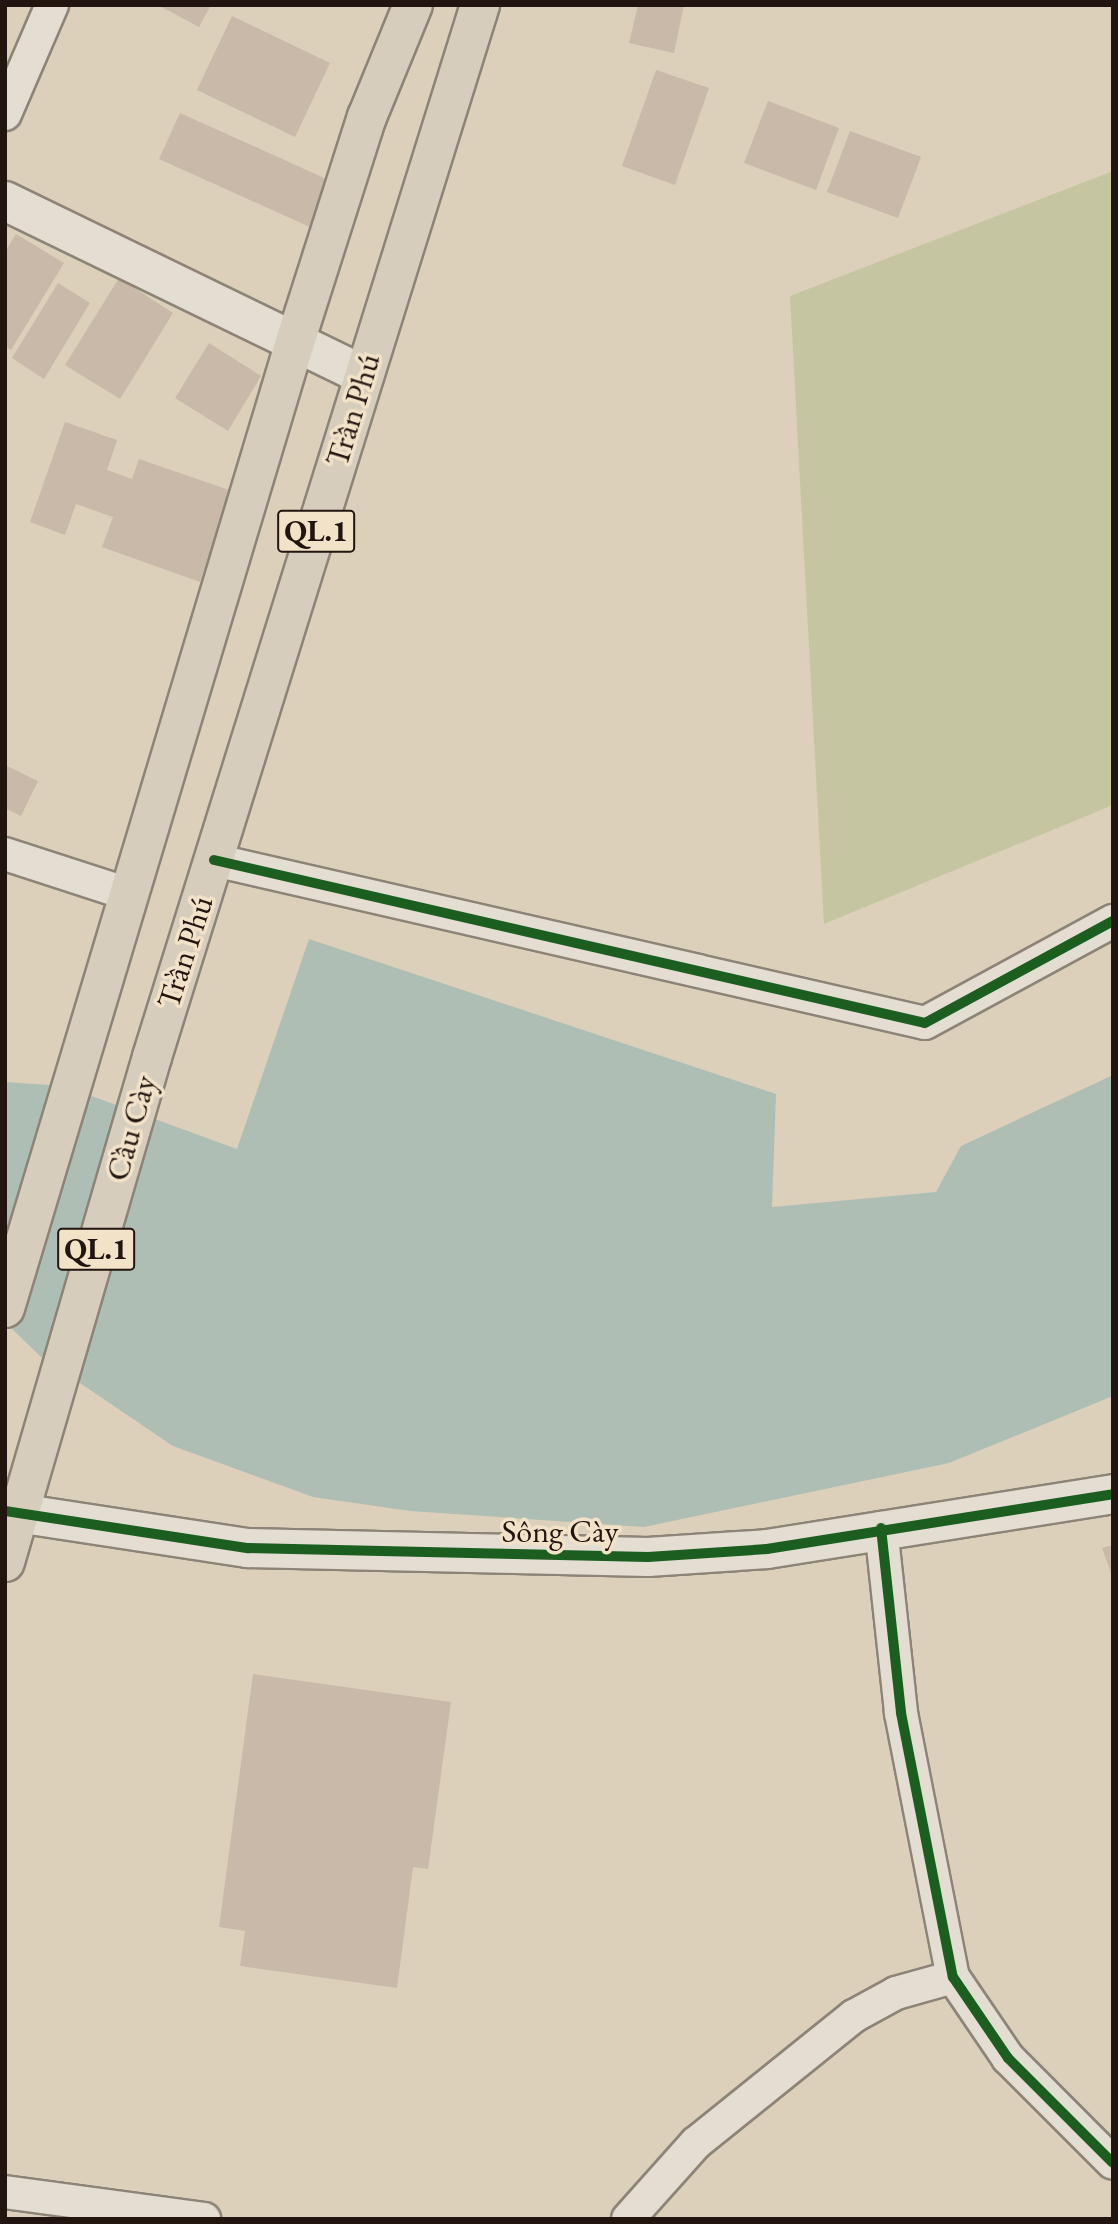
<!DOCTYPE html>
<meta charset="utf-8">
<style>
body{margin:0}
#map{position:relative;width:1118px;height:2224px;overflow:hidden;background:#dcd0ba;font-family:"EB Garamond",serif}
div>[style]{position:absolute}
.green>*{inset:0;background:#c5c6a1}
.water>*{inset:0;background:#aebeb4}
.building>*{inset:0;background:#c8b9a8}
.roads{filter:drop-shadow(2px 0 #8c8477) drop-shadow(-2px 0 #8c8477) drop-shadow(0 2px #8c8477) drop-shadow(0 -2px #8c8477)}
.street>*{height:32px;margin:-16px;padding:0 16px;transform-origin:16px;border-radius:16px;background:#e3ddd2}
.secondary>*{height:38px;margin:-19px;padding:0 19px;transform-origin:19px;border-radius:19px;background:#e3ddd2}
.primary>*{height:38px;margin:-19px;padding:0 19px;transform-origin:19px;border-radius:19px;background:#d7cdbd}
.cycleway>*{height:10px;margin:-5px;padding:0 5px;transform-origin:5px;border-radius:5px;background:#1b5e20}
span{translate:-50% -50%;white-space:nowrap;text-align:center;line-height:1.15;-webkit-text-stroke:7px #f2e2c8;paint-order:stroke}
.shield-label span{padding:2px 5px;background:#f2e2c8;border:2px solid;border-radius:5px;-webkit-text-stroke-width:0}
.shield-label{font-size:30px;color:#221510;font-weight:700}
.street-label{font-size:32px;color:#221510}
.frame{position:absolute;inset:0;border:7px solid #221510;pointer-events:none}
</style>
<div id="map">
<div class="green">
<i style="clip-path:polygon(1113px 171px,1113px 805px,824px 924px,790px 296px)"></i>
</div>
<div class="water">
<i style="clip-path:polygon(309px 939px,776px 1094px,772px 1207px,936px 1192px,961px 1146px,1113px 1075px,1113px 1396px,949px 1463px,644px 1527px,410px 1511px,313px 1497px,173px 1446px,40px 1356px,5px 1322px,5px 1082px,64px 1086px,237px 1149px)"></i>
</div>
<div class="building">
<i style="clip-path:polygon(158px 5px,211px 5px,199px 27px)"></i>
<i style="clip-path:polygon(638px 5px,684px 5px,674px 53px,629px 43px)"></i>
<i style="clip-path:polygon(232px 16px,330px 63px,295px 137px,197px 90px)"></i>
<i style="clip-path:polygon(656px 70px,709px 88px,675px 185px,622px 166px)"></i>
<i style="clip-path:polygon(768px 101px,839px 128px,816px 190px,744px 163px)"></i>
<i style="clip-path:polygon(180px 113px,333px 182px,312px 228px,159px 159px)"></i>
<i style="clip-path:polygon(850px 131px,921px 157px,898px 218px,827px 192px)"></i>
<i style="clip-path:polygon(16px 234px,64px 263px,11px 350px,5px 346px,5px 252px)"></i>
<i style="clip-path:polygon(119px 278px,173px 313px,120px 399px,65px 365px)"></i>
<i style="clip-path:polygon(58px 283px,90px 303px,44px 379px,12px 358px)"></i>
<i style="clip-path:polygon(209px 343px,261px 376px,228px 431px,175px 398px)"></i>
<i style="clip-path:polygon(65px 422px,117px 440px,107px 470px,132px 479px,139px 459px,232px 491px,200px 582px,102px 547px,113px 517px,76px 504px,65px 535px,30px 522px)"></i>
<i style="clip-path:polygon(5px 765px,38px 781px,21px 816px,5px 808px)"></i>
<i style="clip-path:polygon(1113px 1545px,1113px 1576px,1112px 1576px,1102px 1548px)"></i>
<i style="clip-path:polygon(253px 1674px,451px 1702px,428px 1869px,413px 1867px,397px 1988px,240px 1966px,245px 1931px,219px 1927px)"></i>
</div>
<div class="roads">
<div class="street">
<i style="left:5px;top:114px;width:119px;rotate:-66.7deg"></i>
<i style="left:5px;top:854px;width:133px;rotate:18deg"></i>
<i style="left:214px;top:860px;width:729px;rotate:12.91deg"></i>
<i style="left:925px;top:1023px;width:214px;rotate:-28.5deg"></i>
<i style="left:881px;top:1528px;width:186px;rotate:83.8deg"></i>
<i style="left:901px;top:1713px;width:269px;rotate:78.9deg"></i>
<i style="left:953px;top:1977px;width:98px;rotate:55.8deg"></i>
<i style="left:1008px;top:2058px;width:148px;rotate:45deg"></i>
<i style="left:5px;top:2192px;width:201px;rotate:7.7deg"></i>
<i style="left:628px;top:2219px;width:102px;rotate:-48.2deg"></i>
<i style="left:696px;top:2143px;width:203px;rotate:-38.8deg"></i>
<i style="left:854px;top:2016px;width:48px;rotate:-28.7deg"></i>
<i style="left:896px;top:1993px;width:59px;rotate:-15.7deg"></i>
</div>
<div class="secondary">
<i style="left:5px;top:201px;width:399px;rotate:25.9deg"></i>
<i style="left:5px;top:1511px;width:246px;rotate:8.7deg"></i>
<i style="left:248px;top:1548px;width:400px;rotate:1.3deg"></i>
<i style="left:648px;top:1557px;width:119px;rotate:-3.8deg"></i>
<i style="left:767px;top:1549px;width:350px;rotate:-9deg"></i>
</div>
<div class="primary">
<i style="left:5px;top:1308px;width:1009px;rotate:-73.29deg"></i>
<i style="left:295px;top:342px;width:236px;rotate:-72.3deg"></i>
<i style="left:367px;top:117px;width:121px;rotate:-67.7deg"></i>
<i style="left:5px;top:1562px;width:526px;rotate:-73.77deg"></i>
<i style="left:152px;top:1057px;width:1102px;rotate:-72.68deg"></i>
</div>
</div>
<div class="cycleway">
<i style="left:214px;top:860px;width:729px;rotate:12.91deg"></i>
<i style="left:925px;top:1023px;width:214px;rotate:-28.5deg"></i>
<i style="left:5px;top:1511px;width:246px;rotate:8.7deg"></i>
<i style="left:248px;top:1548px;width:400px;rotate:1.3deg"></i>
<i style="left:648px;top:1557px;width:119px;rotate:-3.8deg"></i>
<i style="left:767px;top:1549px;width:350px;rotate:-9deg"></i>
<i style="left:881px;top:1528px;width:186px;rotate:83.8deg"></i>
<i style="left:901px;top:1713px;width:269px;rotate:78.9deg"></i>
<i style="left:953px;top:1977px;width:98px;rotate:55.8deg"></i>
<i style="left:1008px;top:2058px;width:148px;rotate:45deg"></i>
</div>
<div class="shield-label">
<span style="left:316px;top:531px">QL.1</span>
<span style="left:96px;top:1249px">QL.1</span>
</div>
<div class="street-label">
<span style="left:353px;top:410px;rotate:-73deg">Trần Phú</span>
<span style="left:185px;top:952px;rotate:-72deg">Trần Phú</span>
<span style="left:131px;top:1128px;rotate:-74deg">Cầu Cày</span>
<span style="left:560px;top:1531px">Sông Cày</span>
</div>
<div class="frame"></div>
</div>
